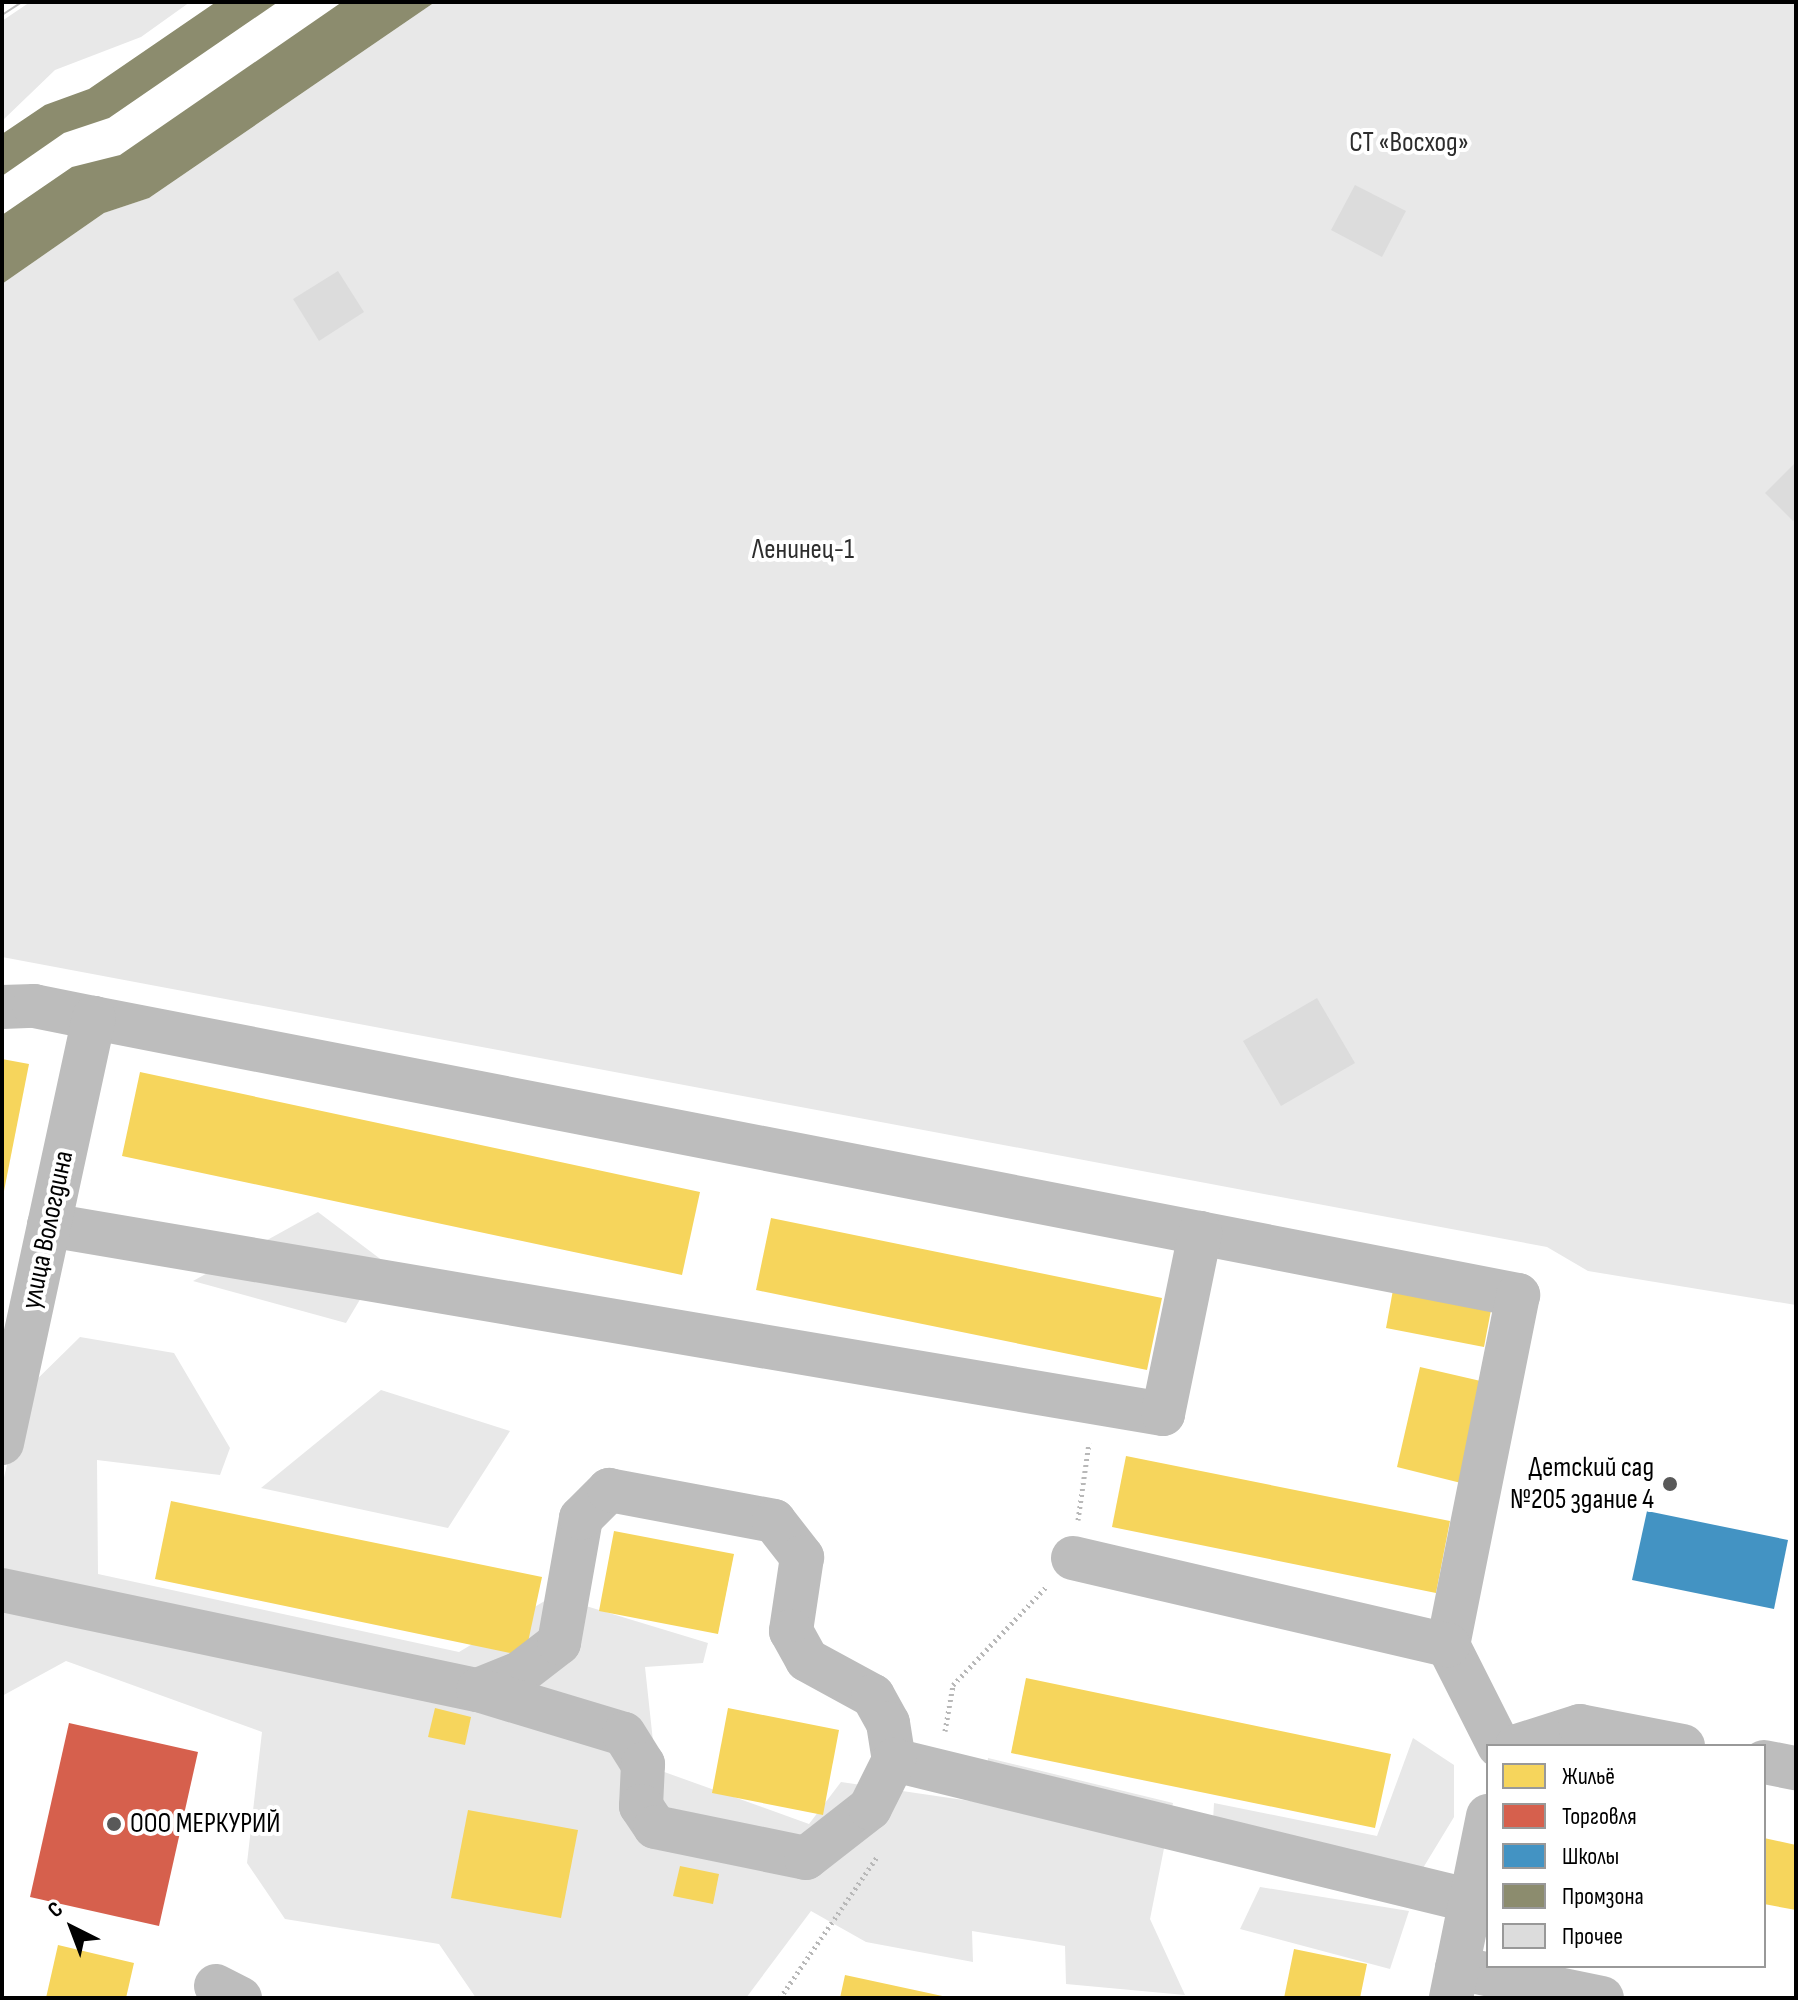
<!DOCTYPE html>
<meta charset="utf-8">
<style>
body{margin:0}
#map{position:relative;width:1798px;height:2000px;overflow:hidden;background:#fff;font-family:"Sofia Sans Condensed",sans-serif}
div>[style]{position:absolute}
.green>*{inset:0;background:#e8e8e8}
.homes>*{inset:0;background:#f6d55c}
.shops>*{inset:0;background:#d6604d}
.schools>*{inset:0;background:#4393c3}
.industry>*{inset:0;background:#8c8c6e}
.building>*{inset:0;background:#dcdcdc}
.path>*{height:5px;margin-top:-2.5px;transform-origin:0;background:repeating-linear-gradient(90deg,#b8b8b8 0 2px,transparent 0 6px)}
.minor>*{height:44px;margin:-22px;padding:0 22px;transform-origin:22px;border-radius:22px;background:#bdbdbd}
.tram>*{height:2px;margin:-1px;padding:0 1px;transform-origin:1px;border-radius:1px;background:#bdbdbd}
.dots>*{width:22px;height:22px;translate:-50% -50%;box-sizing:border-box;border:4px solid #fff;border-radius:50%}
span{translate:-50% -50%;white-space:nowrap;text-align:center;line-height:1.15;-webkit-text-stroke:8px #fff;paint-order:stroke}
.park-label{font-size:28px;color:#2d2d2d}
.street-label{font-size:28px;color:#000}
.poi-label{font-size:28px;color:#000}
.right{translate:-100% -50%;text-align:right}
.left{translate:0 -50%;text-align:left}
.frame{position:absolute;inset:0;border:4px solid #000;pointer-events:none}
.legend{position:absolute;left:1486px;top:1744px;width:280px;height:224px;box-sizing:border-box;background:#fff;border:2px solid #999;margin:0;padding:10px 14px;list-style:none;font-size:24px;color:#000}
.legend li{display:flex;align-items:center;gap:16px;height:40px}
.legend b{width:40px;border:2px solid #999}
.north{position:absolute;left:32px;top:1888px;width:80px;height:80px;-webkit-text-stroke:6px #fff;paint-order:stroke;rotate:318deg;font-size:22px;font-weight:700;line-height:32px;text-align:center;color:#000}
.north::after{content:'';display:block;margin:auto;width:28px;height:36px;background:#000;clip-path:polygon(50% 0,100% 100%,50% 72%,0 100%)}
</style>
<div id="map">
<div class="green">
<i style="clip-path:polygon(30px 2px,190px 2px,141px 37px,55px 70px,2px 121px,2px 21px)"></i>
<i style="clip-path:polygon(435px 2px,1796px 2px,1796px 1305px,1588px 1271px,1547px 1247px,2px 957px,2px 284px,104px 213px,149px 198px)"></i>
<i style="clip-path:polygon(318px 1212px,383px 1261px,346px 1323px,193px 1281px)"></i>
<i style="clip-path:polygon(80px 1337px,174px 1353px,230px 1448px,220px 1475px,97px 1460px,98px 1574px,459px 1652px,553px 1596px,708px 1643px,703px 1663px,645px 1667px,656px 1769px,809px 1824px,841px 1782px,984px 1803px,988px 1758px,1173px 1803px,1150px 1919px,1185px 1995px,1066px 1984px,1065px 1946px,972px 1931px,973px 1962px,866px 1942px,811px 1911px,746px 1998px,476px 1998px,439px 1944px,285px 1919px,247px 1863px,262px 1732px,66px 1661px,2px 1696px,2px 1486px,24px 1392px)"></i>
<i style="clip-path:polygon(381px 1390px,510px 1431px,448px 1528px,261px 1488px)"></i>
<i style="clip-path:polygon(1413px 1738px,1454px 1765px,1454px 1817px,1420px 1873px,1211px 1858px,1214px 1803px,1377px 1836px)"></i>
<i style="clip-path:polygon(1260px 1887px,1409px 1911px,1390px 1969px,1240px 1929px)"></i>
</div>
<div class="homes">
<i style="clip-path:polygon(2px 1059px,29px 1064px,3px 1196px,2px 1196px)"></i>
<i style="clip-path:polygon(140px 1072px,700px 1192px,682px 1275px,122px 1156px)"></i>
<i style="clip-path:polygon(771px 1218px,1162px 1298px,1147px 1370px,756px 1290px)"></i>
<i style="clip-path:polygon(1393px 1290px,1491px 1310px,1484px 1347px,1386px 1328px)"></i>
<i style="clip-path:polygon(1420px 1367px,1485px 1382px,1461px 1483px,1397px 1467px)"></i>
<i style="clip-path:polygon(1126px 1456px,1450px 1521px,1436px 1593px,1112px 1527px)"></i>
<i style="clip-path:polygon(171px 1501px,542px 1577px,525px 1656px,155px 1579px)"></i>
<i style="clip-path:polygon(614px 1531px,734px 1554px,718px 1634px,599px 1611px)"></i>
<i style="clip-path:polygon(1026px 1678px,1391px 1754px,1375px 1828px,1011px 1753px)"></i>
<i style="clip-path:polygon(435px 1708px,471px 1717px,465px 1745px,428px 1737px)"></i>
<i style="clip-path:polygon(728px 1708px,839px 1730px,823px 1815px,712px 1793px)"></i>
<i style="clip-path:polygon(468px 1810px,578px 1830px,561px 1918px,451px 1898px)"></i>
<i style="clip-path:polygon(1764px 1838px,1796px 1845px,1796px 1910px,1764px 1904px)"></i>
<i style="clip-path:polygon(680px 1866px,719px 1874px,713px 1904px,673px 1896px)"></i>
<i style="clip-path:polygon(58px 1945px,134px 1963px,126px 1998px,46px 1998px)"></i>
<i style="clip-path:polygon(1294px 1949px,1367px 1964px,1360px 1998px,1284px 1998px)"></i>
<i style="clip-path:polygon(845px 1975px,947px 1997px,947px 1998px,840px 1998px)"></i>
</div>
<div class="shops">
<i style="clip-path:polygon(69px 1723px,198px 1752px,159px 1926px,30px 1897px)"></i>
</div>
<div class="schools">
<i style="clip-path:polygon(1647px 1511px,1788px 1540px,1774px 1609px,1632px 1580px)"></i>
</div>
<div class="industry">
<i style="clip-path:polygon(216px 2px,278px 2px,109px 118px,64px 133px,2px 176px,2px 134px,45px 105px,89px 89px)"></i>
<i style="clip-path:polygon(342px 2px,435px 2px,149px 198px,104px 213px,2px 284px,2px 215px,72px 167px,120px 155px)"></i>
</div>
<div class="building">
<i style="clip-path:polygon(1355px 185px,1406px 211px,1382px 257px,1331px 230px)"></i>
<i style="clip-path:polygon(338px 271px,364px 312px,319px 341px,293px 299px)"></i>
<i style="clip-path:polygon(1796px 462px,1796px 518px,1793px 521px,1765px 493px)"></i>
<i style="clip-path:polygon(1317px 998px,1355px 1063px,1281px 1106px,1243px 1041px)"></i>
</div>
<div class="path">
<i style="left:1078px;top:1520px;width:78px;rotate:-81.9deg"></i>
<i style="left:945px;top:1731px;width:47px;rotate:-80.1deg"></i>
<i style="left:953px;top:1685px;width:135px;rotate:-46.5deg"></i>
<i style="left:780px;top:1998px;width:171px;rotate:-55.5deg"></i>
</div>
<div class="minor">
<i style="left:2px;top:1007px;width:32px;rotate:-2deg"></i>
<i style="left:34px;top:1006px;width:61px;rotate:11.3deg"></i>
<i style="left:94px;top:1018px;width:1451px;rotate:11.01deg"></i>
<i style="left:1518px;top:1295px;width:357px;rotate:101.3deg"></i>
<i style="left:1448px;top:1645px;width:113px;rotate:63.2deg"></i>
<i style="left:49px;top:1225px;width:1130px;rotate:9.63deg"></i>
<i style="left:1163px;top:1414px;width:185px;rotate:-78.4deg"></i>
<i style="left:2px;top:1443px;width:435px;rotate:-77.8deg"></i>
<i style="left:1073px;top:1558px;width:385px;rotate:13.1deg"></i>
<i style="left:2px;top:1590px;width:486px;rotate:11.9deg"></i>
<i style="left:478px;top:1690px;width:45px;rotate:-22deg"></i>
<i style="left:520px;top:1673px;width:49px;rotate:-37.6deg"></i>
<i style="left:559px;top:1643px;width:127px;rotate:-80deg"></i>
<i style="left:581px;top:1518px;width:40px;rotate:-45deg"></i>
<i style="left:609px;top:1490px;width:168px;rotate:10.6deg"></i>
<i style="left:774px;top:1521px;width:46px;rotate:52.1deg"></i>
<i style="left:802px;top:1557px;width:75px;rotate:98.5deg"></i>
<i style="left:791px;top:1631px;width:33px;rotate:61deg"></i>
<i style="left:807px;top:1660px;width:75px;rotate:28.6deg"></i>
<i style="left:873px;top:1696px;width:31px;rotate:61deg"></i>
<i style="left:888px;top:1723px;width:37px;rotate:81deg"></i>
<i style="left:894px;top:1760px;width:594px;rotate:13.73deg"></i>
<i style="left:478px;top:1690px;width:152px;rotate:16.8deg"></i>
<i style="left:624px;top:1734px;width:36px;rotate:58deg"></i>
<i style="left:643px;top:1764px;width:42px;rotate:92.7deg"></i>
<i style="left:641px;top:1806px;width:25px;rotate:56deg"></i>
<i style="left:655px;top:1827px;width:154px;rotate:11.6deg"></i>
<i style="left:806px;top:1858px;width:81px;rotate:-38deg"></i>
<i style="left:870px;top:1808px;width:54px;rotate:-63.4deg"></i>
<i style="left:1517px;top:1746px;width:66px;rotate:-17.6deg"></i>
<i style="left:1580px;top:1726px;width:105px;rotate:11deg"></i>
<i style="left:1764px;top:1762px;width:33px;rotate:11deg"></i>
<i style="left:1457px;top:1968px;width:148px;rotate:11.7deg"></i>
<i style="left:216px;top:1986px;width:27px;rotate:27deg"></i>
<i style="left:1451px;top:1998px;width:186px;rotate:-78.5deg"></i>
</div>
<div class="tram">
<i style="left:2px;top:15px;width:24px;rotate:-33deg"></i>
</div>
<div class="dots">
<i style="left:1670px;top:1484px;background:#595959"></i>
<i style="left:114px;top:1824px;background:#595959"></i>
</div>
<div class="park-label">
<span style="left:1409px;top:143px">СТ «Восход»</span>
<span style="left:803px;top:550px">Ленинец-1</span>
</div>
<div class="street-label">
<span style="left:48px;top:1230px;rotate:-78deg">улица Вологдина</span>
</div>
<div class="poi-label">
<span class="right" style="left:1654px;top:1484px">Детский сад<br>№205 здание 4</span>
<span class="left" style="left:130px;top:1824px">ООО МЕРКУРИЙ</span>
</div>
<div class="frame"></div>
<ul class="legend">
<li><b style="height:22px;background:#f6d55c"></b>Жильё</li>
<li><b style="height:22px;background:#d6604d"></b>Торговля</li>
<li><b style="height:22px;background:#4393c3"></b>Школы</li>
<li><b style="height:22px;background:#8c8c6e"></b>Промзона</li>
<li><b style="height:22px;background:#dcdcdc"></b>Прочее</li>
</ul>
<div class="north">С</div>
</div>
